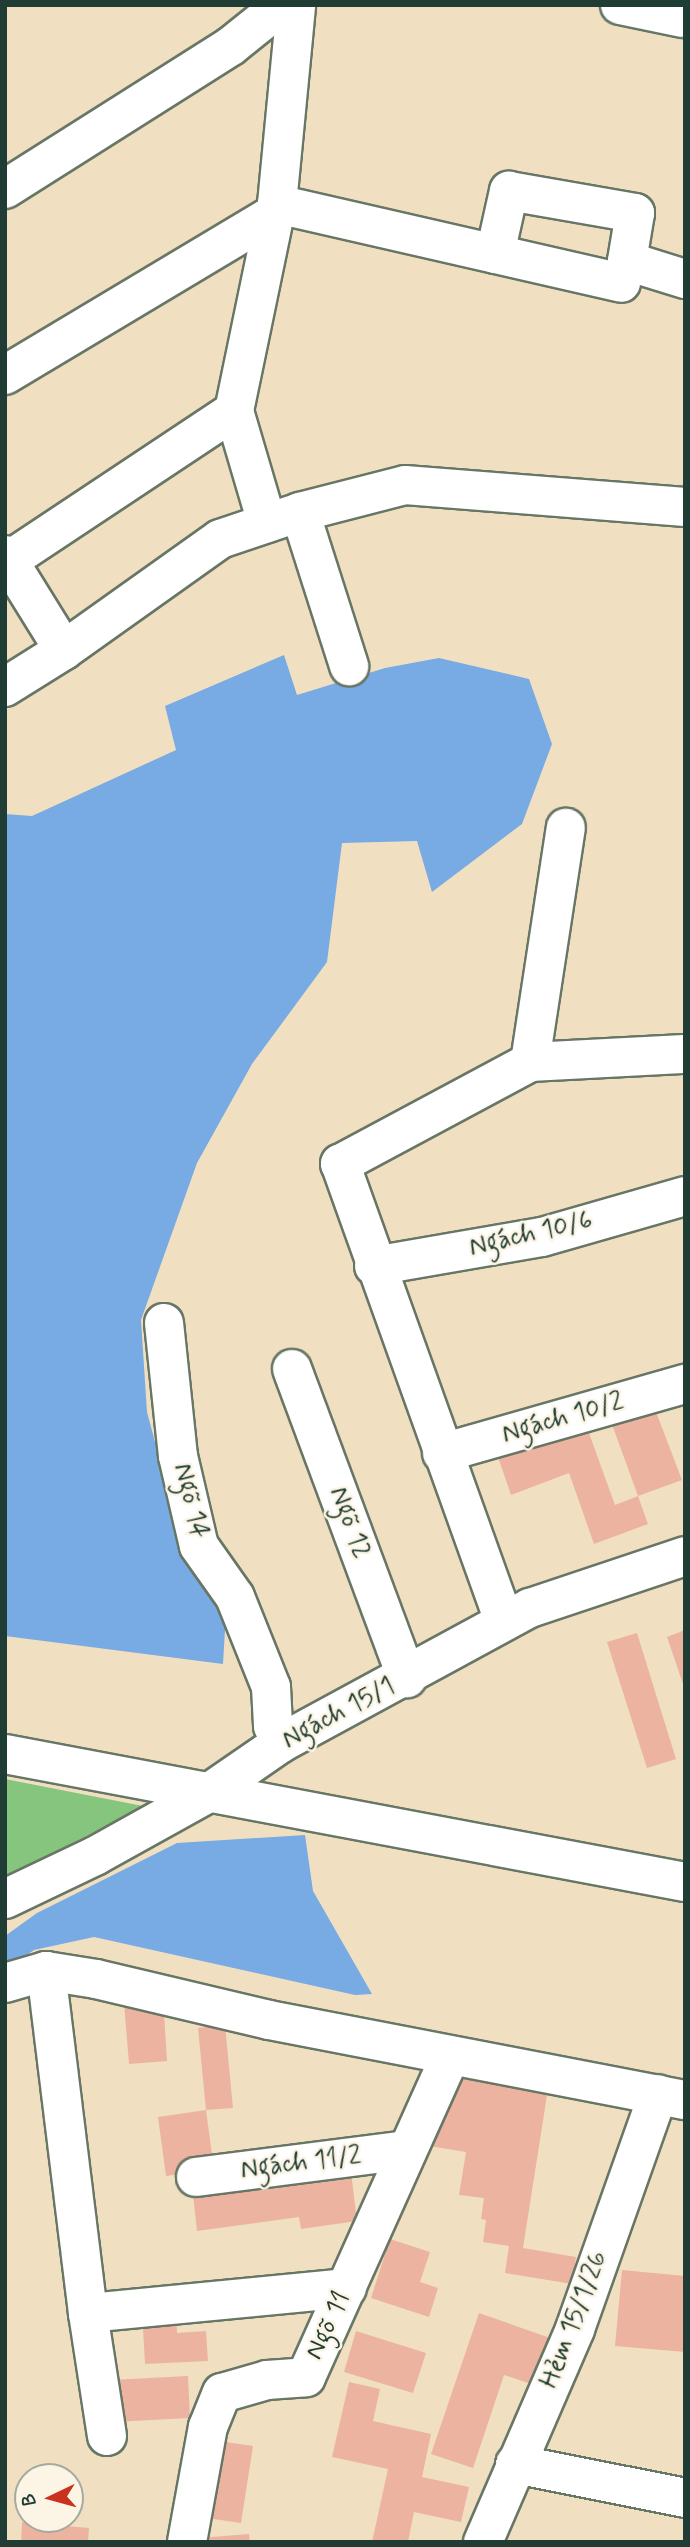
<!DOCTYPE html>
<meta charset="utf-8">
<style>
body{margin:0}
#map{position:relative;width:690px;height:2547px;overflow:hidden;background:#f0e0c1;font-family:Mynerve,sans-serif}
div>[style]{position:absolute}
.green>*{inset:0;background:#86c57d}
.water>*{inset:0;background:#78aae3}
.building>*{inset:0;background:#ecb3a1}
.roads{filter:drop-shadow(2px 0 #687665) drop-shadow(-2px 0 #687665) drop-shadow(0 2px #687665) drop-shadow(0 -2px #687665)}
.minor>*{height:38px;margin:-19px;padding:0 19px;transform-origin:19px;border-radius:19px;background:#fff}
span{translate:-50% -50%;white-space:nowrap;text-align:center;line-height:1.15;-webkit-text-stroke:5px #fcf5e5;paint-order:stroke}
.street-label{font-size:26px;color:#1f3d34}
.frame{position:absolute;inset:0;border:7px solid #1f3d34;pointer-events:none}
.north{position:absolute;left:14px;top:2463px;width:70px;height:70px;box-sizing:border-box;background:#fcf5e5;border:2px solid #a4ab9e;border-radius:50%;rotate:265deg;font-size:19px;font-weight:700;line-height:28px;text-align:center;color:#1f3d34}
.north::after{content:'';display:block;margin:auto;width:24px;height:32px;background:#c8321e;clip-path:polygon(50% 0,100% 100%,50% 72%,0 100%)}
</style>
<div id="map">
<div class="green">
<i style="clip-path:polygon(5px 1779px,143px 1806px,5px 1879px)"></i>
</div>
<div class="water">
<i style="clip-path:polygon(284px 655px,297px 695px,385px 668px,439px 658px,529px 679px,552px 744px,522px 824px,432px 892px,417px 841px,342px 843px,327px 962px,252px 1064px,197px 1163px,141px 1320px,147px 1412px,177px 1524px,226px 1612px,223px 1664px,5px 1636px,5px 814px,32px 816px,176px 750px,165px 706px)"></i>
<i style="clip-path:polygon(305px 1835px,313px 1891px,372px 1994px,355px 1995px,94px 1937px,34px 1950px,5px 1970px,5px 1936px,37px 1913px,177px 1843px)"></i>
</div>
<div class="building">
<i style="clip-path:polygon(653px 1404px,682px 1480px,638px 1496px,610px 1419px)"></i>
<i style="clip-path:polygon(585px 1422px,615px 1505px,638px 1496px,648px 1524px,594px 1544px,569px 1473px,511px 1495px,497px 1454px)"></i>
<i style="clip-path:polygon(685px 1630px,685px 1687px,684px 1687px,667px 1637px)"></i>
<i style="clip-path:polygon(637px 1633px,676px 1759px,647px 1768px,607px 1642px)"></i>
<i style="clip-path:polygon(124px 2003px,164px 2013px,167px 2061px,129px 2064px)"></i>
<i style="clip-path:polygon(225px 2025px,233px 2108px,206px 2110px,198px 2028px)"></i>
<i style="clip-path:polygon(459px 2074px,548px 2089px,523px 2248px,576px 2257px,572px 2284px,505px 2273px,509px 2246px,483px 2242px,486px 2220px,481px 2219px,484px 2198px,459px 2195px,466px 2152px,429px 2146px)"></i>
<i style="clip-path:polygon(206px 2110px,214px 2169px,166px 2176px,158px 2117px)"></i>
<i style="clip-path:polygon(350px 2164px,357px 2221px,301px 2229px,299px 2217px,197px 2231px,192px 2185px)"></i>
<i style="clip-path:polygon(390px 2239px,430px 2252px,420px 2282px,438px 2288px,429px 2317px,371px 2298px)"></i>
<i style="clip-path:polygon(622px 2270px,685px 2276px,685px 2352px,615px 2346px)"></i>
<i style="clip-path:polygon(176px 2309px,177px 2333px,206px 2331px,208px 2361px,145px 2364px,142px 2311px)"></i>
<i style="clip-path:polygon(479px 2313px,559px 2341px,543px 2388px,504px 2375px,473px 2468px,431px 2454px)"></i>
<i style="clip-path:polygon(356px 2331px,426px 2353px,413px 2393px,344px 2372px)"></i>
<i style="clip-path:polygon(188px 2376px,190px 2418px,113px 2422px,111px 2380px)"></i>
<i style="clip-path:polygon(349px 2382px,380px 2389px,373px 2421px,431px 2434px,422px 2477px,469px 2487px,461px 2522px,414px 2512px,408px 2542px,372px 2542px,388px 2469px,332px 2457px)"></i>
<i style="clip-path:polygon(212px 2440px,253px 2446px,241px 2523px,200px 2517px)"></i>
<i style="clip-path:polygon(22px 2522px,89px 2528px,88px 2542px,21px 2542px)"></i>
<i style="clip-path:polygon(249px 2534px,250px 2542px,199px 2542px,199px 2538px)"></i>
</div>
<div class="roads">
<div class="minor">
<i style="left:620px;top:5px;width:64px;rotate:11.7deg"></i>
<i style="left:5px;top:189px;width:267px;rotate:-32.3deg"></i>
<i style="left:231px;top:46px;width:65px;rotate:-38.8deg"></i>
<i style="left:277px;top:204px;width:353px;rotate:12.9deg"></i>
<i style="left:495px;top:254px;width:65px;rotate:-77.5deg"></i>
<i style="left:509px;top:191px;width:128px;rotate:9.9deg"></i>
<i style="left:635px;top:213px;width:49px;rotate:99.5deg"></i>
<i style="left:627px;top:261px;width:61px;rotate:17.2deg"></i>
<i style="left:5px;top:375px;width:313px;rotate:-30.9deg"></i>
<i style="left:300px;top:512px;width:162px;rotate:72.3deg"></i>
<i style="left:267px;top:523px;width:117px;rotate:-106.4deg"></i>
<i style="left:234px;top:411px;width:211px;rotate:-78.3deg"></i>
<i style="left:277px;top:204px;width:200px;rotate:-84.5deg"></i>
<i style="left:5px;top:555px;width:112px;rotate:58.2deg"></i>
<i style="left:5px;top:563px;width:275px;rotate:-33.6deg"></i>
<i style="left:5px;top:687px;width:70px;rotate:-32.1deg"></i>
<i style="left:64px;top:650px;width:191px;rotate:-35.4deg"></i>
<i style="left:220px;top:539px;width:84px;rotate:-18.6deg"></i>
<i style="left:300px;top:512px;width:108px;rotate:-14.4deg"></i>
<i style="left:405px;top:485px;width:281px;rotate:4.5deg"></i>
<i style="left:530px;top:1062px;width:155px;rotate:-3deg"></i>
<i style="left:374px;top:1266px;width:170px;rotate:-9.8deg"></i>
<i style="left:542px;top:1237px;width:149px;rotate:-16deg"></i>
<i style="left:164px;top:1323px;width:134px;rotate:84deg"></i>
<i style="left:178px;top:1456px;width:92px;rotate:76.9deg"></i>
<i style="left:199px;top:1546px;width:62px;rotate:54.8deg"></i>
<i style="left:235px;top:1597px;width:97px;rotate:68.2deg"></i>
<i style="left:271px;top:1687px;width:39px;rotate:87deg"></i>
<i style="left:273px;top:1726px;width:19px;rotate:65deg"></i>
<i style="left:292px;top:1369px;width:330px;rotate:69.6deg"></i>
<i style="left:442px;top:1453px;width:253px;rotate:-15.9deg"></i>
<i style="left:504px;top:1621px;width:486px;rotate:-109.7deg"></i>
<i style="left:340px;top:1164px;width:216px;rotate:-28.2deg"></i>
<i style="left:530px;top:1062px;width:237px;rotate:-81.3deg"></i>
<i style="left:5px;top:1754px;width:692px;rotate:10.66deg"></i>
<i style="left:5px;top:1899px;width:100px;rotate:-25.5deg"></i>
<i style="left:95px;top:1856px;width:132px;rotate:-29.1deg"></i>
<i style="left:210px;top:1792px;width:86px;rotate:-34.6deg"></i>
<i style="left:281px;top:1743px;width:283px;rotate:-28.5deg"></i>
<i style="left:530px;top:1608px;width:163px;rotate:-18.5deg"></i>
<i style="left:46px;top:1971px;width:345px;rotate:83deg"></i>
<i style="left:5px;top:1983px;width:43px;rotate:-16.3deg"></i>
<i style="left:46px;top:1971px;width:51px;rotate:9.1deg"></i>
<i style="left:96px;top:1979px;width:178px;rotate:13.3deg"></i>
<i style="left:269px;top:2020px;width:424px;rotate:10.9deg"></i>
<i style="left:196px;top:2177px;width:213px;rotate:-7.3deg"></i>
<i style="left:107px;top:2436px;width:124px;rotate:-98.8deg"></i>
<i style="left:88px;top:2313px;width:260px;rotate:-5.5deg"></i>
<i style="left:515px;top:2464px;width:173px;rotate:11.3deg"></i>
<i style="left:187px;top:2542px;width:117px;rotate:-79.7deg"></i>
<i style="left:208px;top:2427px;width:37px;rotate:-68deg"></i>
<i style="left:222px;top:2393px;width:47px;rotate:-16.1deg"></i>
<i style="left:267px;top:2380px;width:39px;rotate:-4deg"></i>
<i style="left:306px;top:2377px;width:352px;rotate:-65.8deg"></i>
<i style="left:483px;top:2542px;width:232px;rotate:-66.6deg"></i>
<i style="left:575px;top:2329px;width:249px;rotate:-70.5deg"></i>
</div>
</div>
<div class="street-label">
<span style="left:531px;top:1235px;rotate:-13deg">Ngách 10/6</span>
<span style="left:563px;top:1419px;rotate:-16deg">Ngách 10/2</span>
<span style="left:190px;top:1501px;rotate:76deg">Ngõ 14</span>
<span style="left:349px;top:1523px;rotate:70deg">Ngõ 12</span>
<span style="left:339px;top:1714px;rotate:-28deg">Ngách 15/1</span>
<span style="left:301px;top:2164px;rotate:-7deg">Ngách 11/2</span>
<span style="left:575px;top:2320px;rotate:-69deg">Hẻm 15/1/26</span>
<span style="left:329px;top:2326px;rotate:-65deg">Ngõ 11</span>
</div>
<div class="frame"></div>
<div class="north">B</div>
</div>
